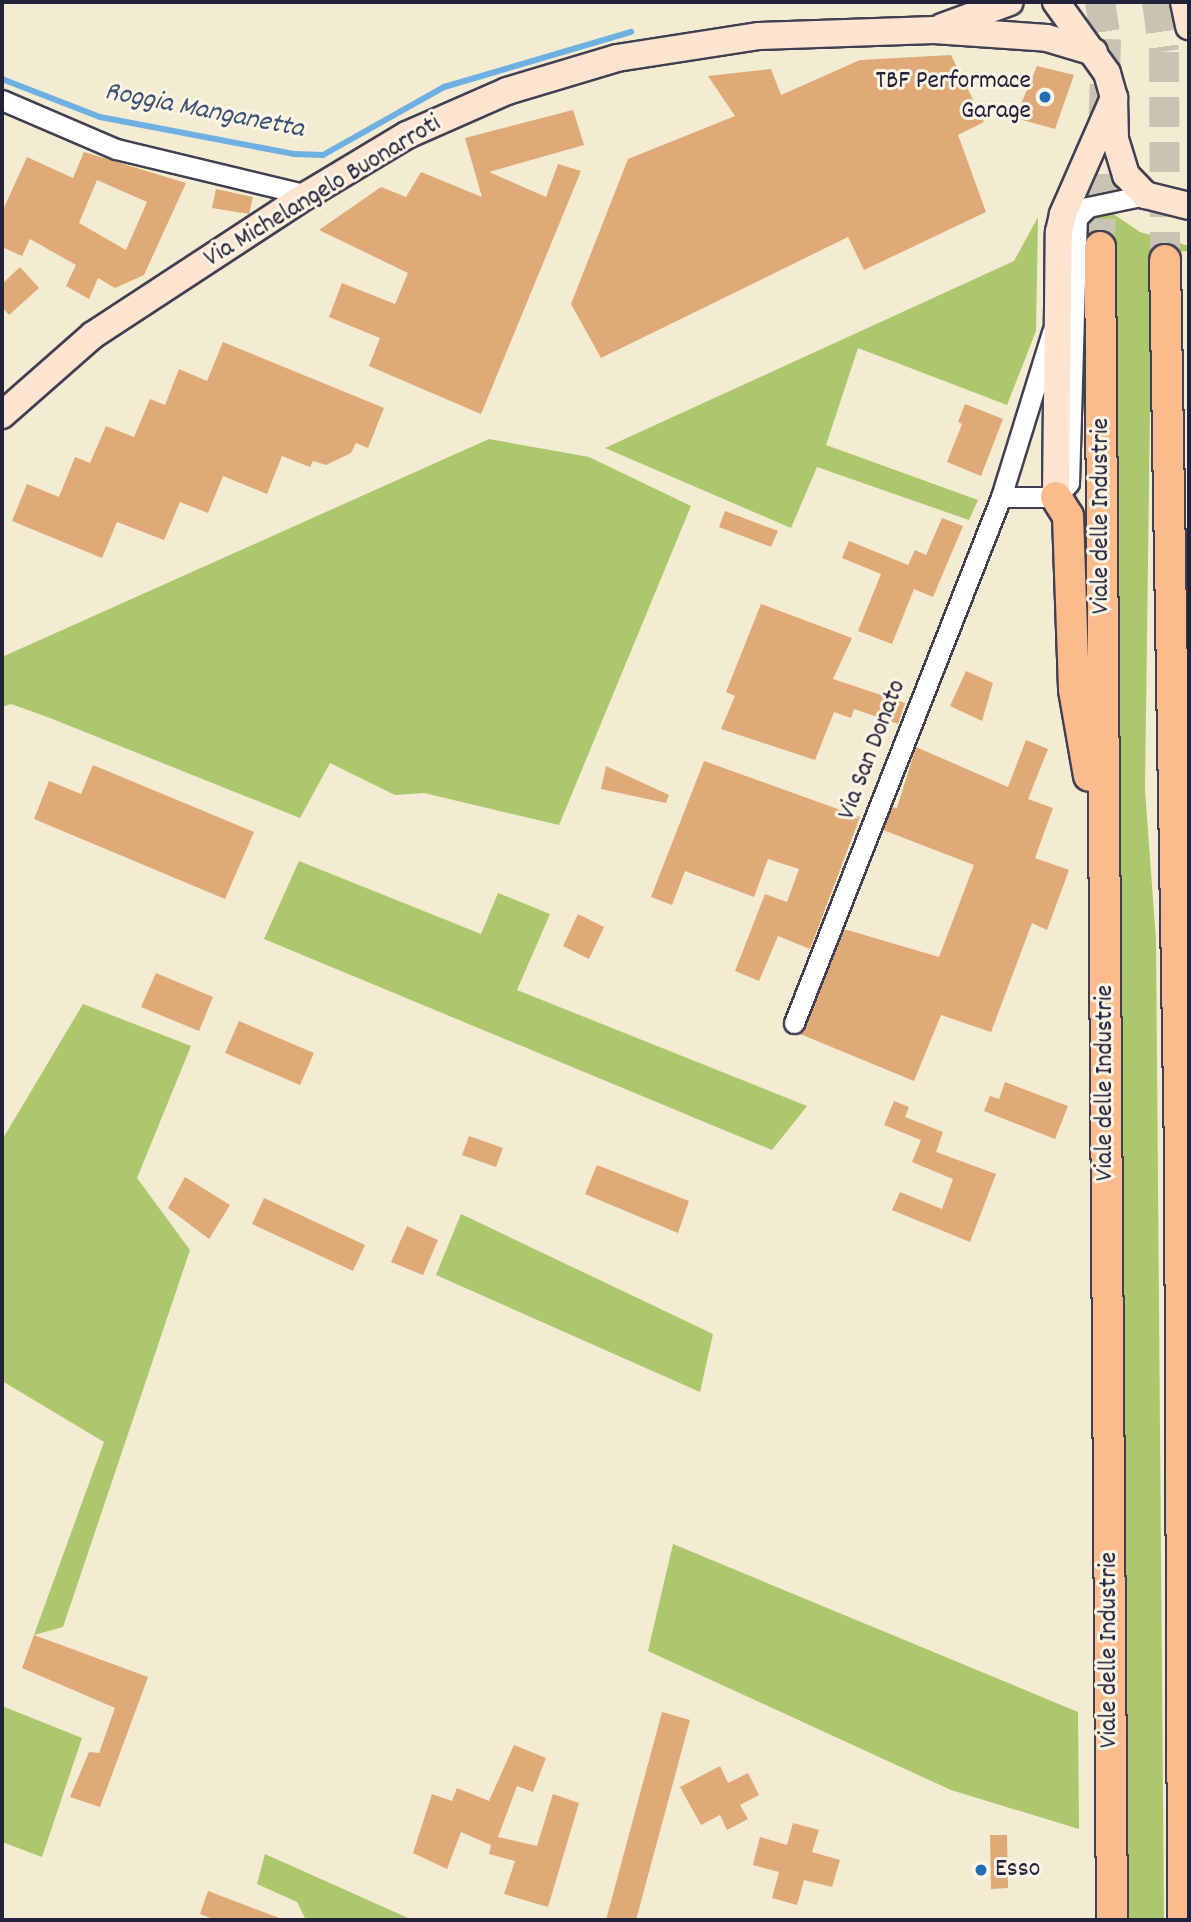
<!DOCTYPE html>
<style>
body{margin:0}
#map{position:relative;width:1191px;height:1922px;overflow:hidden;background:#f3ebd2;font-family:Dekko,sans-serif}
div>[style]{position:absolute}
.green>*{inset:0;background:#adc76d}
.stream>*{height:6px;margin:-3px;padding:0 3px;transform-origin:3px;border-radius:3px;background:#6fb0e3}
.building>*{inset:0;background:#dfaa77}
.primary-tunnel>*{height:30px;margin-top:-15px;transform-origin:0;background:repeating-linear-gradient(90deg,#c9c3b4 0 30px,transparent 0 45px)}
.roads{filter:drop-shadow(2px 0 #414052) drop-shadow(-2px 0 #414052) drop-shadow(0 2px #414052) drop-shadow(0 -2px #414052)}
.street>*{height:19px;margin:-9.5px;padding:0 9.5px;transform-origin:9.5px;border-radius:9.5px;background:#fff}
.secondary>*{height:26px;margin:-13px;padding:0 13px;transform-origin:13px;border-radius:13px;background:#fde4d1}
.primary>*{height:30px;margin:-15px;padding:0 15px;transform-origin:15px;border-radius:15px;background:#fbbb8d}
.dots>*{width:19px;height:19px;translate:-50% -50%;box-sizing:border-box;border:4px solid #fcf5e5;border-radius:50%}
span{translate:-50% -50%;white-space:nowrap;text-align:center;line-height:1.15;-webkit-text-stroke:6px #fcf5e5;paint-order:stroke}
.poi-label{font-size:26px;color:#22223b}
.right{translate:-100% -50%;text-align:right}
.left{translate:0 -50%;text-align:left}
.street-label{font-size:26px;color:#22223b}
.water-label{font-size:28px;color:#3d5476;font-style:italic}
.frame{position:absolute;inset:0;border:4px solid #22223b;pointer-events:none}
</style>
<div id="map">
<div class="green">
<i style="clip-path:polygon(1106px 209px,1140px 232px,1189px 246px,1188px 251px,1152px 254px,1145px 790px,1156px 940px,1164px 1920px,1124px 1920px,1115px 242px,1078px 239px,1093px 218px)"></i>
<i style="clip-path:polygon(1038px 217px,1036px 331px,1007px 405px,858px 348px,826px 445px,978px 500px,969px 520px,817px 467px,791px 528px,605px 448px,1014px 261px)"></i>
<i style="clip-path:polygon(489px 439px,589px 457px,691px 506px,559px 825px,424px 793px,395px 795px,330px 763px,300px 818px,50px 718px,11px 704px,2px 707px,2px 657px)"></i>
<i style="clip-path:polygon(299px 861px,481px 934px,498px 893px,550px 914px,517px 990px,807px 1106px,772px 1150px,264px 939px)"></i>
<i style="clip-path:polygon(83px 1004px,191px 1046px,137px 1178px,190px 1250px,63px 1627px,34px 1635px,104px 1442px,2px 1381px,2px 1140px)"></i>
<i style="clip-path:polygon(461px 1214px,713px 1334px,700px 1392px,436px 1275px)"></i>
<i style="clip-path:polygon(673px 1544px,1078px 1712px,1079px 1829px,951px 1790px,648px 1651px)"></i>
<i style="clip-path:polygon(2px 1706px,82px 1738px,42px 1857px,2px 1842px)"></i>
<i style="clip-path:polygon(265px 1854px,408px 1918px,407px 1920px,306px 1920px,297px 1902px,257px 1884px)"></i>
</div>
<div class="stream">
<i style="left:2px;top:79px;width:105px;rotate:21.2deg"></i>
<i style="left:100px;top:117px;width:197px;rotate:10.8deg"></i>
<i style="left:294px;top:154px;width:29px;rotate:2deg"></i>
<i style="left:323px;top:155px;width:139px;rotate:-29.3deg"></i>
<i style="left:444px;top:87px;width:195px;rotate:-16.4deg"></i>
</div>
<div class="building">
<i style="clip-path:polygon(951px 55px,984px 122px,958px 135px,986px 212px,864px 270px,848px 237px,601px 358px,571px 304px,628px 159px,735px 116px,708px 76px,771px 69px,781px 95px,860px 60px)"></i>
<i style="clip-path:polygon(1037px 66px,1074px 75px,1055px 129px,1015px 118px)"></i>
<i style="clip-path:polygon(573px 110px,584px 145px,489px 172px,546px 197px,558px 164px,581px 171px,481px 414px,369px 366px,380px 338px,329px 317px,342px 283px,395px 304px,408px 273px,319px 230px,381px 187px,406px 197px,421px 172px,482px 197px,465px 138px)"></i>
<i style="clip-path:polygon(evenodd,84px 152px,186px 183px,144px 275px,115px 288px,98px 278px,89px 299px,66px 286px,76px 265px,30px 239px,22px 256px,2px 247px,2px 212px,27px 157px,73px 178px,84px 152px,97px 180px,147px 202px,126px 250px,79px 223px,97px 180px)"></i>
<i style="clip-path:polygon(216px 189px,253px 197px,249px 214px,212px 208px)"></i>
<i style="clip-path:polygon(20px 267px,39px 288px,9px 315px,2px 307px,2px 284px)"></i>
<i style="clip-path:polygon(223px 342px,384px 408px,368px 448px,356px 443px,351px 453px,326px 465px,313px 461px,310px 467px,282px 456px,267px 494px,223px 476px,208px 513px,180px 502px,164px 540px,117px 522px,102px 558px,12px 521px,27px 484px,59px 497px,75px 457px,90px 463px,106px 426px,134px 437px,150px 399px,165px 405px,179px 369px,207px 381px)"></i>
<i style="clip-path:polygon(965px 404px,1003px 419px,981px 476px,947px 462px,962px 424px,958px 422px)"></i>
<i style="clip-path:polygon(725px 511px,778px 531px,771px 547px,719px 527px)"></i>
<i style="clip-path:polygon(942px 518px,963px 526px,933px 597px,914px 589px,892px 644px,858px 631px,881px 574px,842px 558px,849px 541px,908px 565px,915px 550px,926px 555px)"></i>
<i style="clip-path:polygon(761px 604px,852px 638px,833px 679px,905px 703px,898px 724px,854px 709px,851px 718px,834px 712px,815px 760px,721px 729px,735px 696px,726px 692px)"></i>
<i style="clip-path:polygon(966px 671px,993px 683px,982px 721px,950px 706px)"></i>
<i style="clip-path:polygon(1026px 740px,1048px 749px,1028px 799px,1053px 808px,1035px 858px,1069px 870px,1047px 930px,1032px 923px,991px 1032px,941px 1015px,914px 1081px,800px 1034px,844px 929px,939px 957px,974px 865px,883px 830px,892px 807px,897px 808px,916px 747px,1008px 787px)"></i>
<i style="clip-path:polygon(704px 761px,860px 817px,810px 949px,778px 936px,759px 981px,735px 971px,765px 894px,787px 902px,799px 869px,768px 859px,754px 897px,685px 871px,672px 905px,651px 897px)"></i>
<i style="clip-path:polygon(93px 765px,254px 832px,225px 899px,34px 819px,49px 781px,81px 794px)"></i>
<i style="clip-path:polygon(606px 766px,669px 795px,666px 803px,601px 789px)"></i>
<i style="clip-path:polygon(578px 914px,604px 927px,589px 959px,563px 946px)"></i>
<i style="clip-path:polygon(156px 973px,213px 997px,199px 1031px,141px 1007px)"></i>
<i style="clip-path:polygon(239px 1021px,314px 1053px,300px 1085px,225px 1053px)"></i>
<i style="clip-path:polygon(1005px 1082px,1068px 1106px,1055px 1139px,984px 1111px,990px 1096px,999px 1099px)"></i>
<i style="clip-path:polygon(894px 1101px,909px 1107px,905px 1117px,943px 1132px,936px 1152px,996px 1174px,970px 1242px,892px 1210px,900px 1192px,942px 1209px,953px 1179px,912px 1162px,921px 1140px,884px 1125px)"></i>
<i style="clip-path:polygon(469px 1136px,503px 1148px,496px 1167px,462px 1155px)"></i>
<i style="clip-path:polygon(597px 1165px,689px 1201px,678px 1233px,585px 1194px)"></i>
<i style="clip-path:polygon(185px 1177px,230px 1205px,209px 1239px,168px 1208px)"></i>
<i style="clip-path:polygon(264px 1198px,365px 1245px,353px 1271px,252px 1224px)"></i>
<i style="clip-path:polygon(407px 1226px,438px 1240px,423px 1275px,391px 1262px)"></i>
<i style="clip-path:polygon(34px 1635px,148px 1677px,100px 1807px,70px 1797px,89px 1752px,99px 1753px,115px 1708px,22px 1668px)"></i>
<i style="clip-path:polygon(662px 1712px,690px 1720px,636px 1920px,606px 1920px)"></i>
<i style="clip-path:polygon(514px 1745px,546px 1758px,533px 1792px,517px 1786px,498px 1837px,537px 1846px,553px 1794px,579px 1803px,548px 1907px,504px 1894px,515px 1861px,489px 1854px,491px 1845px,461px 1832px,447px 1869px,413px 1853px,432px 1794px,452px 1801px,457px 1788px,489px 1801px)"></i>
<i style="clip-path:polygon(720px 1766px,728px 1783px,748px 1773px,759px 1795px,740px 1805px,748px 1819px,727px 1830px,720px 1815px,701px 1825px,680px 1787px)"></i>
<i style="clip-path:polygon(793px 1823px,819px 1830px,812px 1852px,840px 1860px,832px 1887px,804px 1880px,797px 1905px,772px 1898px,779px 1872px,753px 1865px,760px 1837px,787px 1845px)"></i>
<i style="clip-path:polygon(990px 1835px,1007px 1835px,1008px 1888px,991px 1889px)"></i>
<i style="clip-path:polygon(208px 1891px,282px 1919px,282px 1920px,216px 1920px,200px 1914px)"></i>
</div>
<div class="primary-tunnel">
<i style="left:1100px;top:2px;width:37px;rotate:81deg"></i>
<i style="left:1106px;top:39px;width:208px;rotate:91.7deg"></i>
<i style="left:1157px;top:2px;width:50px;rotate:82deg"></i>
<i style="left:1164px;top:52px;width:208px;rotate:89.7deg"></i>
</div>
<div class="roads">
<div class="street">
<i style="left:2px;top:100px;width:124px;rotate:23.3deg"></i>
<i style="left:116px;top:149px;width:196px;rotate:13.5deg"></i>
<i style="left:1001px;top:497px;width:55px"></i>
<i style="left:1056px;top:497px;width:19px;rotate:-47deg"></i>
<i style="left:1069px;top:483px;width:265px;rotate:-88.3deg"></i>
<i style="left:1077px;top:218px;width:16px;rotate:-45deg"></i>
<i style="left:1088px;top:207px;width:58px;rotate:-11.9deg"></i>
<i style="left:794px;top:1023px;width:565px;rotate:-68.52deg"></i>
<i style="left:1001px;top:497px;width:173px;rotate:-72.8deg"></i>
</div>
<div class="secondary">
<i style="left:1056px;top:2px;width:87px;rotate:54.3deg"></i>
<i style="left:1107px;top:73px;width:26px;rotate:74deg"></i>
<i style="left:1114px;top:98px;width:41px;rotate:88.6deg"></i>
<i style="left:1115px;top:139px;width:38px;rotate:73deg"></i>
<i style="left:1126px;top:175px;width:28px;rotate:46deg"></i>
<i style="left:1145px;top:195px;width:45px;rotate:14deg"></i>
<i style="left:1184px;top:2px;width:25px;rotate:78deg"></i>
<i style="left:942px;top:27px;width:72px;rotate:-20.2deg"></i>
<i style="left:2px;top:415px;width:121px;rotate:-41.3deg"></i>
<i style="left:93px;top:335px;width:256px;rotate:-33.2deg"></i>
<i style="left:307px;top:195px;width:117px;rotate:-31deg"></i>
<i style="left:407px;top:135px;width:109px;rotate:-23.7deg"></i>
<i style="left:507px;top:91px;width:115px;rotate:-16.7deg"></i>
<i style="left:617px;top:58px;width:144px;rotate:-8.8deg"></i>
<i style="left:759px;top:36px;width:175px;rotate:-2deg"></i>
<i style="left:934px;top:30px;width:113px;rotate:4deg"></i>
<i style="left:1047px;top:38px;width:49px;rotate:16.6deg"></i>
<i style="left:1056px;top:497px;width:265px;rotate:-89.4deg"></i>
<i style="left:1059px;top:232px;width:18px;rotate:-77deg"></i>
<i style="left:1063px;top:214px;width:127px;rotate:-66.3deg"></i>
</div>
<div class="primary">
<i style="left:1100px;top:247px;width:1673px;rotate:89.59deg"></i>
<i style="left:1165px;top:260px;width:898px;rotate:89.04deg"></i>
<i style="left:1180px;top:1158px;width:762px;rotate:89.77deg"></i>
<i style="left:1056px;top:497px;width:22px;rotate:58deg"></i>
<i style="left:1068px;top:516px;width:174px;rotate:88deg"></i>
<i style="left:1074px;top:690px;width:87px;rotate:80.1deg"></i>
</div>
</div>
<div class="dots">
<i style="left:1045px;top:97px;background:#1f6fb2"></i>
<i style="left:981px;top:1870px;background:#1f6fb2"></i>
</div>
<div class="poi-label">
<span class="right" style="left:1031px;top:97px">TBF Performace<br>Garage</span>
<span class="left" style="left:995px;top:1870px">Esso</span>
</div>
<div class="street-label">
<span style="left:323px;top:192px;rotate:-31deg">Via Michelangelo Buonarroti</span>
<span style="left:1102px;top:516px;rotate:-90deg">Viale delle Industrie</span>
<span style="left:873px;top:750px;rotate:-69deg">Via San Donato</span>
<span style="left:1106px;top:1083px;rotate:-90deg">Viale delle Industrie</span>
<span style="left:1110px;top:1650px;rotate:-90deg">Viale delle Industrie</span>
</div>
<div class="water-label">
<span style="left:204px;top:112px;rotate:11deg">Roggia Manganetta</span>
</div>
<div class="frame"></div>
</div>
